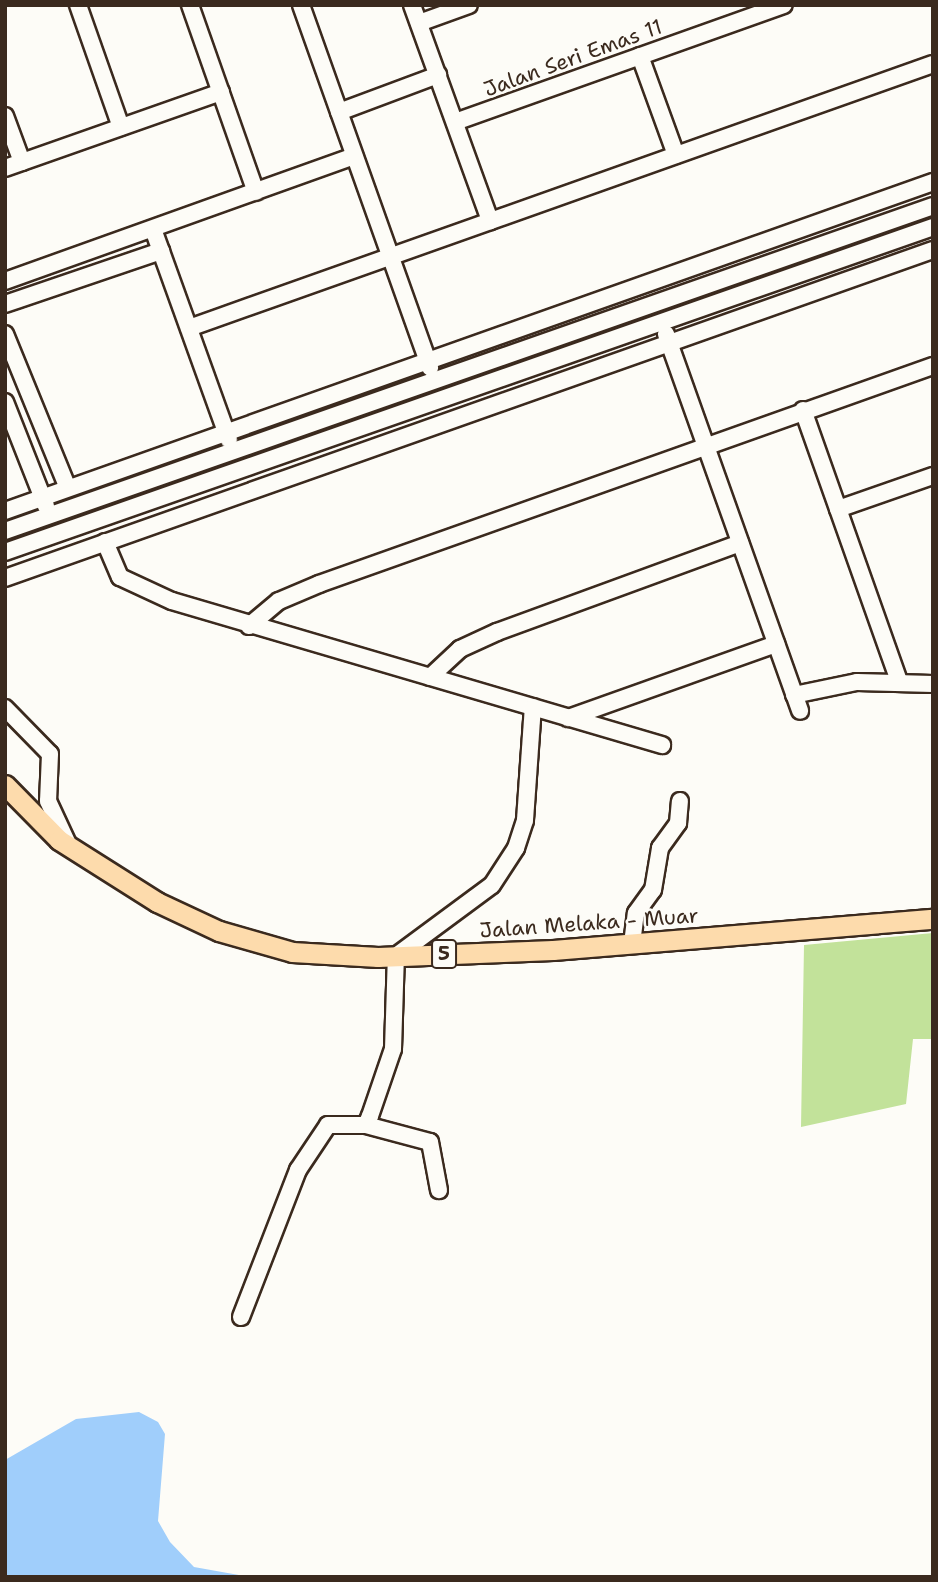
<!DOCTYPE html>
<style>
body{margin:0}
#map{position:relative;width:938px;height:1582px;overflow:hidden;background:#fdfcf7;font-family:"Shantell Sans",sans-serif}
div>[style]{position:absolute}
.green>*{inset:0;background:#c2e29a}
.water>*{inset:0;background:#a0cefb}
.roads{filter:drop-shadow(2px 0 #3b2a1e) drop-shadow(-2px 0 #3b2a1e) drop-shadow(0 2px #3b2a1e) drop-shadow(0 -2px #3b2a1e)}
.minor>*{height:16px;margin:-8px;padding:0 8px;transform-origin:8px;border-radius:8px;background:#fdfcf7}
.major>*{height:19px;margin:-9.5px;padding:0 9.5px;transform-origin:9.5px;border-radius:9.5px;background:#fddbac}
span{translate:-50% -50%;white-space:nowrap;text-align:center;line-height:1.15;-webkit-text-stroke:5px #fdfcf7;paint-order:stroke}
.shield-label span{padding:2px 5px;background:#fdfcf7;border:2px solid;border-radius:5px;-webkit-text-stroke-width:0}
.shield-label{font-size:19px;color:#3b2a1e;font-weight:700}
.street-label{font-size:21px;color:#3b2a1e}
.frame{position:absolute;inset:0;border:7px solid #3b2a1e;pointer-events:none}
</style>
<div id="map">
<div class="green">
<i style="clip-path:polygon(933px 933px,933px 1039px,913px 1039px,906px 1104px,801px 1127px,804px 945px)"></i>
</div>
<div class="water">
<i style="clip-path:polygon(139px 1412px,158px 1422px,165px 1434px,158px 1521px,170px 1542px,194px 1567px,250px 1577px,5px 1577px,5px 1460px,76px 1419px)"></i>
</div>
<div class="roads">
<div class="minor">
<i style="left:78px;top:5px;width:129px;rotate:70.6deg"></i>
<i style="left:190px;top:5px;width:198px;rotate:70.6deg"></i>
<i style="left:301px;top:5px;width:385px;rotate:70.4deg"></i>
<i style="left:412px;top:5px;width:230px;rotate:70.1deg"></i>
<i style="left:419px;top:23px;width:53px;rotate:-19.8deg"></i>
<i style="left:640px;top:56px;width:105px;rotate:70deg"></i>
<i style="left:339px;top:112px;width:106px;rotate:-20.5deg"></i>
<i style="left:5px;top:116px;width:49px;rotate:69.7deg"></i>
<i style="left:455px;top:122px;width:349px;rotate:-19.6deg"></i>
<i style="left:5px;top:168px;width:229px;rotate:-19.4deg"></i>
<i style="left:153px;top:229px;width:224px;rotate:70.2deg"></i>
<i style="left:5px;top:281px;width:371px;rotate:-19.7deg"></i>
<i style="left:5px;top:304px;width:165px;rotate:-18.8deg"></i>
<i style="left:189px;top:328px;width:789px;rotate:-19.54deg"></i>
<i style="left:5px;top:334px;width:166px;rotate:67.8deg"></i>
<i style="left:666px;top:334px;width:400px;rotate:70.4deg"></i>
<i style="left:5px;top:402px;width:112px;rotate:68.5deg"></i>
<i style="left:803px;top:410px;width:285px;rotate:70.5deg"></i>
<i style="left:838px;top:509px;width:101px;rotate:-19.2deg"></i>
<i style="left:5px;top:511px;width:985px;rotate:-19.52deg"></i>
<i style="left:5px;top:531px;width:983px;rotate:-19.3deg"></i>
<i style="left:105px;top:542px;width:38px;rotate:67deg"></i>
<i style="left:120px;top:577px;width:57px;rotate:24.8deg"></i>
<i style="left:172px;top:601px;width:511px;rotate:16.38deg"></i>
<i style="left:5px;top:552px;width:983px;rotate:-19.3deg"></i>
<i style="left:5px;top:578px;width:984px;rotate:-19.47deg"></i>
<i style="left:249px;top:626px;width:39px;rotate:-40deg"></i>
<i style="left:279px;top:601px;width:43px;rotate:-23deg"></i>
<i style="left:319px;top:584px;width:652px;rotate:-19.55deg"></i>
<i style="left:430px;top:677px;width:41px;rotate:-43deg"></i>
<i style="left:460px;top:649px;width:41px;rotate:-24.7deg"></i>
<i style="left:497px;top:632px;width:259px;rotate:-20.1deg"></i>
<i style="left:794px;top:695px;width:64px;rotate:-11.7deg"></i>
<i style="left:857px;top:682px;width:76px;rotate:1.5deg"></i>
<i style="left:5px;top:708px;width:64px;rotate:45.6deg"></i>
<i style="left:50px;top:754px;width:47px;rotate:92.4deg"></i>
<i style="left:48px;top:801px;width:50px;rotate:65deg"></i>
<i style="left:568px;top:718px;width:221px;rotate:-19.6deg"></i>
<i style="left:632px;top:944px;width:31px;rotate:-83deg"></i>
<i style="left:636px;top:913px;width:29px;rotate:-54deg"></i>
<i style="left:653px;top:890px;width:43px;rotate:-80.5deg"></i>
<i style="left:660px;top:848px;width:31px;rotate:-54deg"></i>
<i style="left:678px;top:823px;width:22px;rotate:-85deg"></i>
<i style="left:366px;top:1125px;width:66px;rotate:14.9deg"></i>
<i style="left:430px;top:1142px;width:49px;rotate:79.4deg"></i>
<i style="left:241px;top:1317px;width:158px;rotate:-68.8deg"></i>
<i style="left:298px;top:1170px;width:54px;rotate:-56.3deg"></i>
<i style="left:328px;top:1125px;width:38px"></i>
<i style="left:366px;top:1125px;width:10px;rotate:-66deg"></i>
<i style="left:370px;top:1116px;width:71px;rotate:-71.1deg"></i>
<i style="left:393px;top:1049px;width:93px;rotate:-88.2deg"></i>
<i style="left:396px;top:956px;width:119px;rotate:-36.5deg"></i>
<i style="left:492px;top:885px;width:44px;rotate:-57deg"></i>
<i style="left:516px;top:848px;width:29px;rotate:-72deg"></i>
<i style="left:525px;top:820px;width:113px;rotate:-86deg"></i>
</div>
<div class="major">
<i style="left:5px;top:785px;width:77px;rotate:45.5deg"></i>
<i style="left:59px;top:840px;width:116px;rotate:32.3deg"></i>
<i style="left:157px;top:902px;width:68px;rotate:25.1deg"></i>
<i style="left:219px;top:931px;width:76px;rotate:16deg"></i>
<i style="left:292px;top:952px;width:86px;rotate:3.3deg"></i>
<i style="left:378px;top:957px;width:175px;rotate:-2.3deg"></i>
<i style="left:553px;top:950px;width:381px;rotate:-4.7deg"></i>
</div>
</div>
<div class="shield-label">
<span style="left:444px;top:954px">5</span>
</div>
<div class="street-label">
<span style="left:573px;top:58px;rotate:-20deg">Jalan Seri Emas 11</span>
<span style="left:589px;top:923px;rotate:-4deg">Jalan Melaka - Muar</span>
</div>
<div class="frame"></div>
</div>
